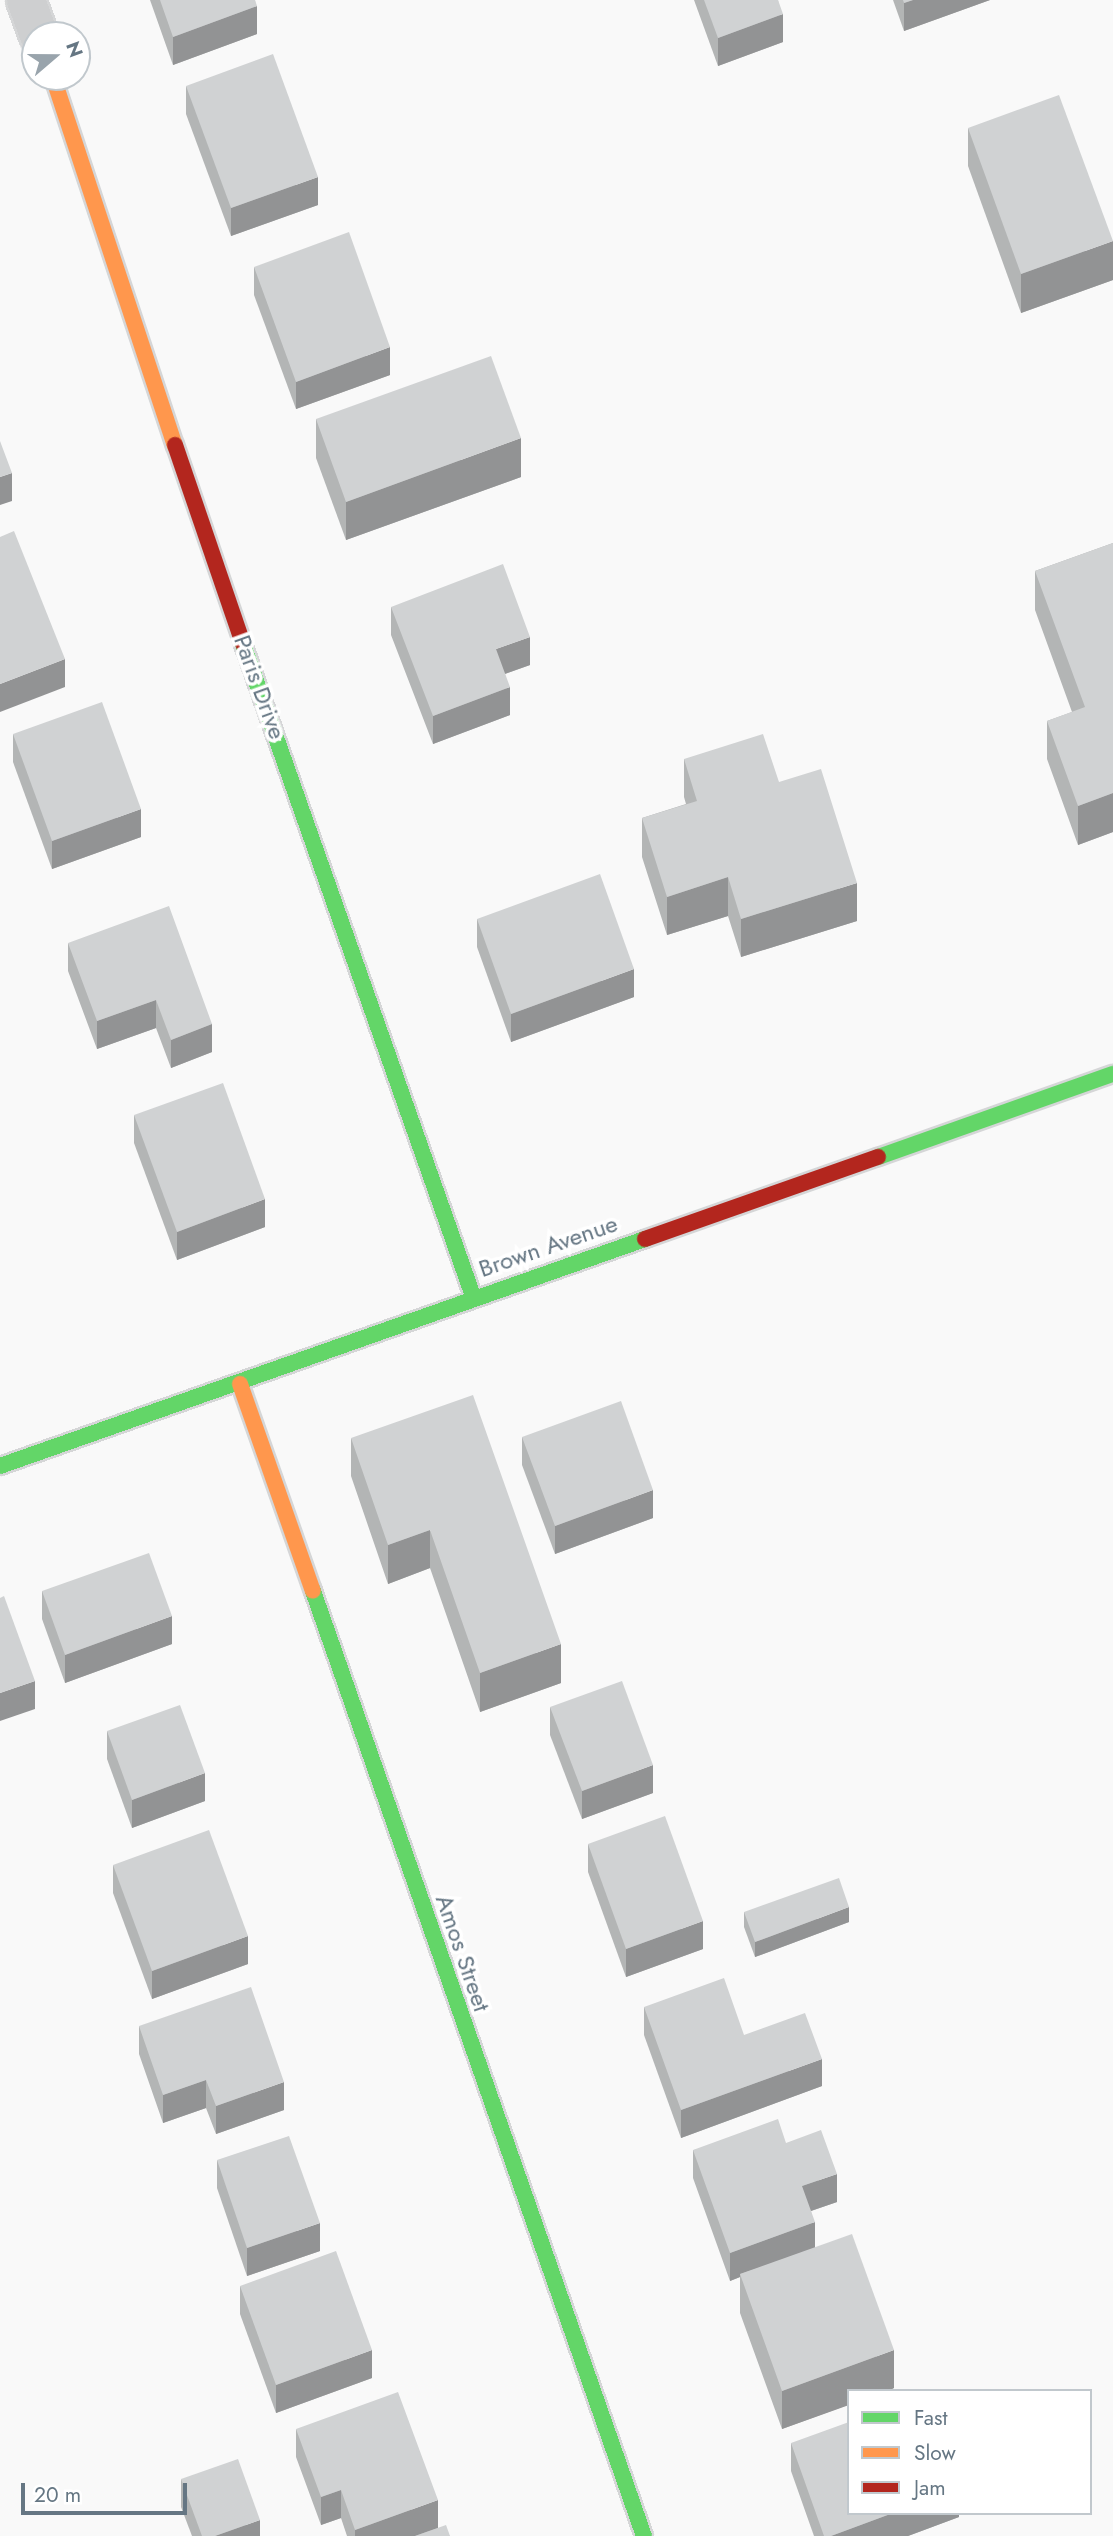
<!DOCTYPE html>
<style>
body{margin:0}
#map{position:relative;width:1113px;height:2536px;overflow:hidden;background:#f9f9f9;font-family:Jost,sans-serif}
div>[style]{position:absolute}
.roads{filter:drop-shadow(2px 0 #d5d6d7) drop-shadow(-2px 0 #d5d6d7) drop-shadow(0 2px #d5d6d7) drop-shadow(0 -2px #d5d6d7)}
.street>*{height:38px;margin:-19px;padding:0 19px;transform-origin:19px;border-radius:19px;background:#cecfd0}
.fast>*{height:16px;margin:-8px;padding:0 8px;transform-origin:8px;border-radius:8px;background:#63d668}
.slow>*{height:16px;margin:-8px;padding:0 8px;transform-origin:8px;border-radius:8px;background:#ff974d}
.jam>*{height:16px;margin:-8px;padding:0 8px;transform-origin:8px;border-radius:8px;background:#b3261e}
.wall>*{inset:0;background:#b3b5b5}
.shaded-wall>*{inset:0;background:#929394}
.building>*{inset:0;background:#d0d2d3}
span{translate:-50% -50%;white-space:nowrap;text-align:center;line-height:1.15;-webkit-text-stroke:7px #fff;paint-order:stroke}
.street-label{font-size:24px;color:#657683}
.legend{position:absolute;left:847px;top:2389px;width:245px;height:126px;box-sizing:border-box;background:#fff;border:2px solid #c1c8cd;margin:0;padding:9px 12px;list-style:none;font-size:21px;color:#657683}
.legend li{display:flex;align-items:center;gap:14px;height:35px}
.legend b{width:35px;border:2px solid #c1c8cd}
.north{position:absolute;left:21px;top:21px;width:70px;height:70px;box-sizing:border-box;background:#fff;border:2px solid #c1c8cd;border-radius:50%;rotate:70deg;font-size:19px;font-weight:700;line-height:28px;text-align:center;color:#657683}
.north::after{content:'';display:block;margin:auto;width:24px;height:32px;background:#99a4ac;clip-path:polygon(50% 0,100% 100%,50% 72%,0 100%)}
.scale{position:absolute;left:21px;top:2483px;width:166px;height:32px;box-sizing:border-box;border:4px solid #657683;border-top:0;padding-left:9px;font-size:21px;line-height:24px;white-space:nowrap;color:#657683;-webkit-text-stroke:5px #fff;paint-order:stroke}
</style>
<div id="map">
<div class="roads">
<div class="street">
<i style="left:26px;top:0;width:37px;rotate:70deg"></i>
</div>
<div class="fast">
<i style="left:243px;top:644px;width:691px;rotate:70.57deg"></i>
<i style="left:878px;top:1157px;width:249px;rotate:-19.5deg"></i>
<i style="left:0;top:1466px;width:684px;rotate:-19.39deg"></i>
<i style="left:313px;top:1591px;width:1001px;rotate:70.7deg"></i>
</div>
<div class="slow">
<i style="left:53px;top:77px;width:388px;rotate:71.7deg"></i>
<i style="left:240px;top:1384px;width:219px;rotate:70.6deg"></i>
</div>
<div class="jam">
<i style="left:175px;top:445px;width:210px;rotate:71.1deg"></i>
<i style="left:645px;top:1239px;width:247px;rotate:-19.4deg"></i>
</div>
</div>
<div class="wall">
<i style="clip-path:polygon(150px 0,255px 0,257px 34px,173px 65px)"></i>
<i style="clip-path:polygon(694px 0,778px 0,783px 42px,718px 66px)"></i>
<i style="clip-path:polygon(893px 0,990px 0,904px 31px)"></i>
<i style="clip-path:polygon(186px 86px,318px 205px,231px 236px,186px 114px)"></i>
<i style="clip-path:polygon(968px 128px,1113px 280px,1021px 313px,968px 166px)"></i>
<i style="clip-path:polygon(254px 267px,390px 375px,296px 409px,254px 295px)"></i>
<i style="clip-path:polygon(316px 419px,521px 477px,346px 540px,316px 458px)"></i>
<i style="clip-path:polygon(1113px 543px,1113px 832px,1078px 845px,1047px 759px,1047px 721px,1072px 712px,1035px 610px,1035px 571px)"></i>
<i style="clip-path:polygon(391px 607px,530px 665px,505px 674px,510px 715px,433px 744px,391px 635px)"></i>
<i style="clip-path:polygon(13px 734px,141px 837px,52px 869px,13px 762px)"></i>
<i style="clip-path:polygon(684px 759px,779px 782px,857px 921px,741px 957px,728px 916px,667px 935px,642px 857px,642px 818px,686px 804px,684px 797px)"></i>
<i style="clip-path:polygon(477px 919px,634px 997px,511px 1042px,477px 947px)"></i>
<i style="clip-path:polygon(68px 943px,212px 1024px,212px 1052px,171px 1068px,156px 1028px,97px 1049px,68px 971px)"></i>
<i style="clip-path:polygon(134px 1115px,265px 1227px,177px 1260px,134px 1143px)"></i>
<i style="clip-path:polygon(522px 1437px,653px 1518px,555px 1554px,522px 1465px)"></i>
<i style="clip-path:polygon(351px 1438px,561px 1683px,480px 1712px,430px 1568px,388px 1584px,351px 1476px)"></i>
<i style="clip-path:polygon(42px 1591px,172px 1644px,65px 1683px,42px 1619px)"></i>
<i style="clip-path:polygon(550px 1707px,653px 1793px,582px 1819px,550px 1735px)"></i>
<i style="clip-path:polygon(107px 1731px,205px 1801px,132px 1828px,107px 1759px)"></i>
<i style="clip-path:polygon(588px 1844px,703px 1949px,626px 1977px,588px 1872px)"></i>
<i style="clip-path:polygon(113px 1865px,248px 1964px,152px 1999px,113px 1893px)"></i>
<i style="clip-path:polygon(744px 1912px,849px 1922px,755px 1957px,744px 1927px)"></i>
<i style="clip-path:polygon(644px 2007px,822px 2086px,681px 2138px,644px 2035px)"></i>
<i style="clip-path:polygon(139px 2026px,284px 2110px,216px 2134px,206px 2108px,163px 2123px,139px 2054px)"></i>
<i style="clip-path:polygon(786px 2143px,837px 2202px,811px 2211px,815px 2247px,894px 2388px,782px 2429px,740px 2313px,740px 2277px,730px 2281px,693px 2178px,693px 2150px)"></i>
<i style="clip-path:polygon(217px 2160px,320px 2251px,247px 2276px,217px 2188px)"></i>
<i style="clip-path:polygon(240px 2286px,372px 2378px,276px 2413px,240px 2314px)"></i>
<i style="clip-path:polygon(296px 2429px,438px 2528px,450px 2536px,347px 2536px,341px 2518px,321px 2525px,296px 2457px)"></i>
<i style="clip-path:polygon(791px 2443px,959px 2513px,959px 2517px,908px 2536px,814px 2536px,791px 2471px)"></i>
<i style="clip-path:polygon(181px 2479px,260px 2536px,192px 2536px,181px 2507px)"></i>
</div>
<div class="shaded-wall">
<i style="clip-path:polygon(913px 0,990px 0,904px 31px,904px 3px)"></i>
<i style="clip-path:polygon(257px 6px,257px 34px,173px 65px,173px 37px)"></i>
<i style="clip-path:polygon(783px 14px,783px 42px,718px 66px,718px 38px)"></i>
<i style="clip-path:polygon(318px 177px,318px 205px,231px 236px,231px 208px)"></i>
<i style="clip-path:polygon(1113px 241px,1113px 280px,1021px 313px,1021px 274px)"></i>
<i style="clip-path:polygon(390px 347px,390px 375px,296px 409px,296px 382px)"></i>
<i style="clip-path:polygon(521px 438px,521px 477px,346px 540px,346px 502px)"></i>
<i style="clip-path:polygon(12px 473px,12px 501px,0 505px,0 477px)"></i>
<i style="clip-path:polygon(530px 637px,530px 665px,496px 677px,496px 649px)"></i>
<i style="clip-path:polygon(65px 659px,65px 687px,0 712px,0 684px)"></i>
<i style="clip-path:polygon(510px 687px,510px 715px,433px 744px,433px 716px)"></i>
<i style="clip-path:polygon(1113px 793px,1113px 832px,1078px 845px,1078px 806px)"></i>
<i style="clip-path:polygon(141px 809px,141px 837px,52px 869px,52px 841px)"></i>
<i style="clip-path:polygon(728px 877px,728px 916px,667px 935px,667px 897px)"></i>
<i style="clip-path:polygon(857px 883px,857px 921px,741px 957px,741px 919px)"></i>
<i style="clip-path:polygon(634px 969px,634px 997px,511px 1042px,511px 1014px)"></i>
<i style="clip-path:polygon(156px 1000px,156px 1028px,97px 1049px,97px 1021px)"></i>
<i style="clip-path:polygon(212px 1024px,212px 1052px,171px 1068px,171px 1040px)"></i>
<i style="clip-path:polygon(265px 1199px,265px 1227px,177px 1260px,177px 1232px)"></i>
<i style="clip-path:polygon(653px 1490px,653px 1518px,555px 1554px,555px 1526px)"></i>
<i style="clip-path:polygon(430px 1530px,430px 1568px,388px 1584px,388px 1545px)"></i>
<i style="clip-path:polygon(172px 1616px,172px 1644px,65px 1683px,65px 1655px)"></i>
<i style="clip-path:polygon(561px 1644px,561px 1683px,480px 1712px,480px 1673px)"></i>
<i style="clip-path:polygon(35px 1681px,35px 1709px,0 1721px,0 1693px)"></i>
<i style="clip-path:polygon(653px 1765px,653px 1793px,582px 1819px,582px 1791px)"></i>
<i style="clip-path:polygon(205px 1773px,205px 1801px,132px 1828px,132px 1800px)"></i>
<i style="clip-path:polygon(849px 1907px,849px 1922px,755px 1957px,755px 1942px)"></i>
<i style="clip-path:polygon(703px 1921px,703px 1949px,626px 1977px,626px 1949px)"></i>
<i style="clip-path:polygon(248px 1936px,248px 1964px,152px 1999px,152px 1971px)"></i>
<i style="clip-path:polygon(822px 2059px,822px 2086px,681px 2138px,681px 2110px)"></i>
<i style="clip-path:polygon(206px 2080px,206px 2108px,163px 2123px,163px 2095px)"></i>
<i style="clip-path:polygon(284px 2082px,284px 2110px,216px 2134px,216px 2106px)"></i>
<i style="clip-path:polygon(837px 2174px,837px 2202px,802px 2214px,802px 2186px)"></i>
<i style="clip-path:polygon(815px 2222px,815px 2250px,740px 2274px,740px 2277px,730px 2281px,730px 2253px)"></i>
<i style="clip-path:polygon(320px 2223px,320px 2251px,247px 2276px,247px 2248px)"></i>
<i style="clip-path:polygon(372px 2350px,372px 2378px,276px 2413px,276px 2385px)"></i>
<i style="clip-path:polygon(894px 2350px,894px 2388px,888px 2391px,849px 2391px,849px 2405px,782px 2429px,782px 2391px)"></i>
<i style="clip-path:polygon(341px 2490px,341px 2518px,321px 2525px,321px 2497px)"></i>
<i style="clip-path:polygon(438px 2500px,438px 2528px,415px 2536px,355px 2536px,355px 2530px)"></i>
<i style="clip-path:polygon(893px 2513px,959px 2513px,959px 2517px,908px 2536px,831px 2536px)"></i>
<i style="clip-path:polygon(260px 2520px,260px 2536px,215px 2536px)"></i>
</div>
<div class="building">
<i style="clip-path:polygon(160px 0,255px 0,257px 6px,173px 37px)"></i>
<i style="clip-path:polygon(704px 0,778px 0,783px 14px,718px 38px)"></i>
<i style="clip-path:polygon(903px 0,913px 0,904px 3px)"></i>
<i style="clip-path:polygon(273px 54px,318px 177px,231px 208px,186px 86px)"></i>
<i style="clip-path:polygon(1059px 95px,1113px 241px,1021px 274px,968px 128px)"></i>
<i style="clip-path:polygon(349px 232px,390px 347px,296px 382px,254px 267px)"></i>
<i style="clip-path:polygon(491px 356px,521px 438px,346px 502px,316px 419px)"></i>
<i style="clip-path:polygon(0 441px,12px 473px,0 477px)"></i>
<i style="clip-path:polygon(14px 531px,65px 659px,0 684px,0 537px)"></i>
<i style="clip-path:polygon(1113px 543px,1113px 793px,1078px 806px,1047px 721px,1085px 707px,1035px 571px)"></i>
<i style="clip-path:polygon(503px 564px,530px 637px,496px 649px,510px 687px,433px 716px,391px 607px)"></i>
<i style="clip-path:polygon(102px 702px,141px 809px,52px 841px,13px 734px)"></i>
<i style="clip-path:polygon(763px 734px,779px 782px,821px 769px,857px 883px,741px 919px,728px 877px,667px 897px,642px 818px,697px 801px,684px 759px)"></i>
<i style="clip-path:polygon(600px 874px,634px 969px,511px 1014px,477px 919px)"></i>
<i style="clip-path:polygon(169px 906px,212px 1024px,171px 1040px,156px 1000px,97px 1021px,68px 943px)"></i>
<i style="clip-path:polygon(223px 1083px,265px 1199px,177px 1232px,134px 1115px)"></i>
<i style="clip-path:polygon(473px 1395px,561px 1644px,480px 1673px,430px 1530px,388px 1545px,351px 1438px)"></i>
<i style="clip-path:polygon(621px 1401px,653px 1490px,555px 1526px,522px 1437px)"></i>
<i style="clip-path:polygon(149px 1553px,172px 1616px,65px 1655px,42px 1591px)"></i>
<i style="clip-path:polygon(4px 1596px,35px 1681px,0 1693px,0 1598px)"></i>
<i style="clip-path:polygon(622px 1681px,653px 1765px,582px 1791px,550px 1707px)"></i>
<i style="clip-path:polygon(180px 1705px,205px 1773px,132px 1800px,107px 1731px)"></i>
<i style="clip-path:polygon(665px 1816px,703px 1921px,626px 1949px,588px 1844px)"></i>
<i style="clip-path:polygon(209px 1830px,248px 1936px,152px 1971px,113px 1865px)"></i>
<i style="clip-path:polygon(839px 1878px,849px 1907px,755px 1942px,744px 1912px)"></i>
<i style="clip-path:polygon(724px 1978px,744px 2035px,805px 2013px,822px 2059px,681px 2110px,644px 2007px)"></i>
<i style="clip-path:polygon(251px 1987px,284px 2082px,216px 2106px,206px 2080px,163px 2095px,139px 2026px)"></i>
<i style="clip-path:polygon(778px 2119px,786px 2143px,821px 2130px,837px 2174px,802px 2186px,815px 2222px,730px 2253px,693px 2150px)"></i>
<i style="clip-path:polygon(289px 2136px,320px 2223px,247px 2248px,217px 2160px)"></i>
<i style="clip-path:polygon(852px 2234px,894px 2350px,782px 2391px,740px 2274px)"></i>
<i style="clip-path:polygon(336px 2251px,372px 2350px,276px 2385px,240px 2286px)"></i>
<i style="clip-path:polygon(398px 2392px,438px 2500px,355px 2530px,341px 2490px,321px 2497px,296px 2429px)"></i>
<i style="clip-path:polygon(849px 2422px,849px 2513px,893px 2513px,831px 2536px,824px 2536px,791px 2443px)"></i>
<i style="clip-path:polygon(238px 2459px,260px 2520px,215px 2536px,202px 2536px,181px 2479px)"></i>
<i style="clip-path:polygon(446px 2525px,450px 2536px,415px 2536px)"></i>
</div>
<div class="street-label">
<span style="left:260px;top:687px;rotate:70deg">Paris Drive</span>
<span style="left:548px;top:1246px;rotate:-19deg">Brown Avenue</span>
<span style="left:463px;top:1953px;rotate:71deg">Amos Street</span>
</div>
<ul class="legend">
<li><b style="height:9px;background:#63d668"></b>Fast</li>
<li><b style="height:9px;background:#ff974d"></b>Slow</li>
<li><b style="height:9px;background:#b3261e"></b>Jam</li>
</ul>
<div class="north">N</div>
<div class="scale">20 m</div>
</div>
